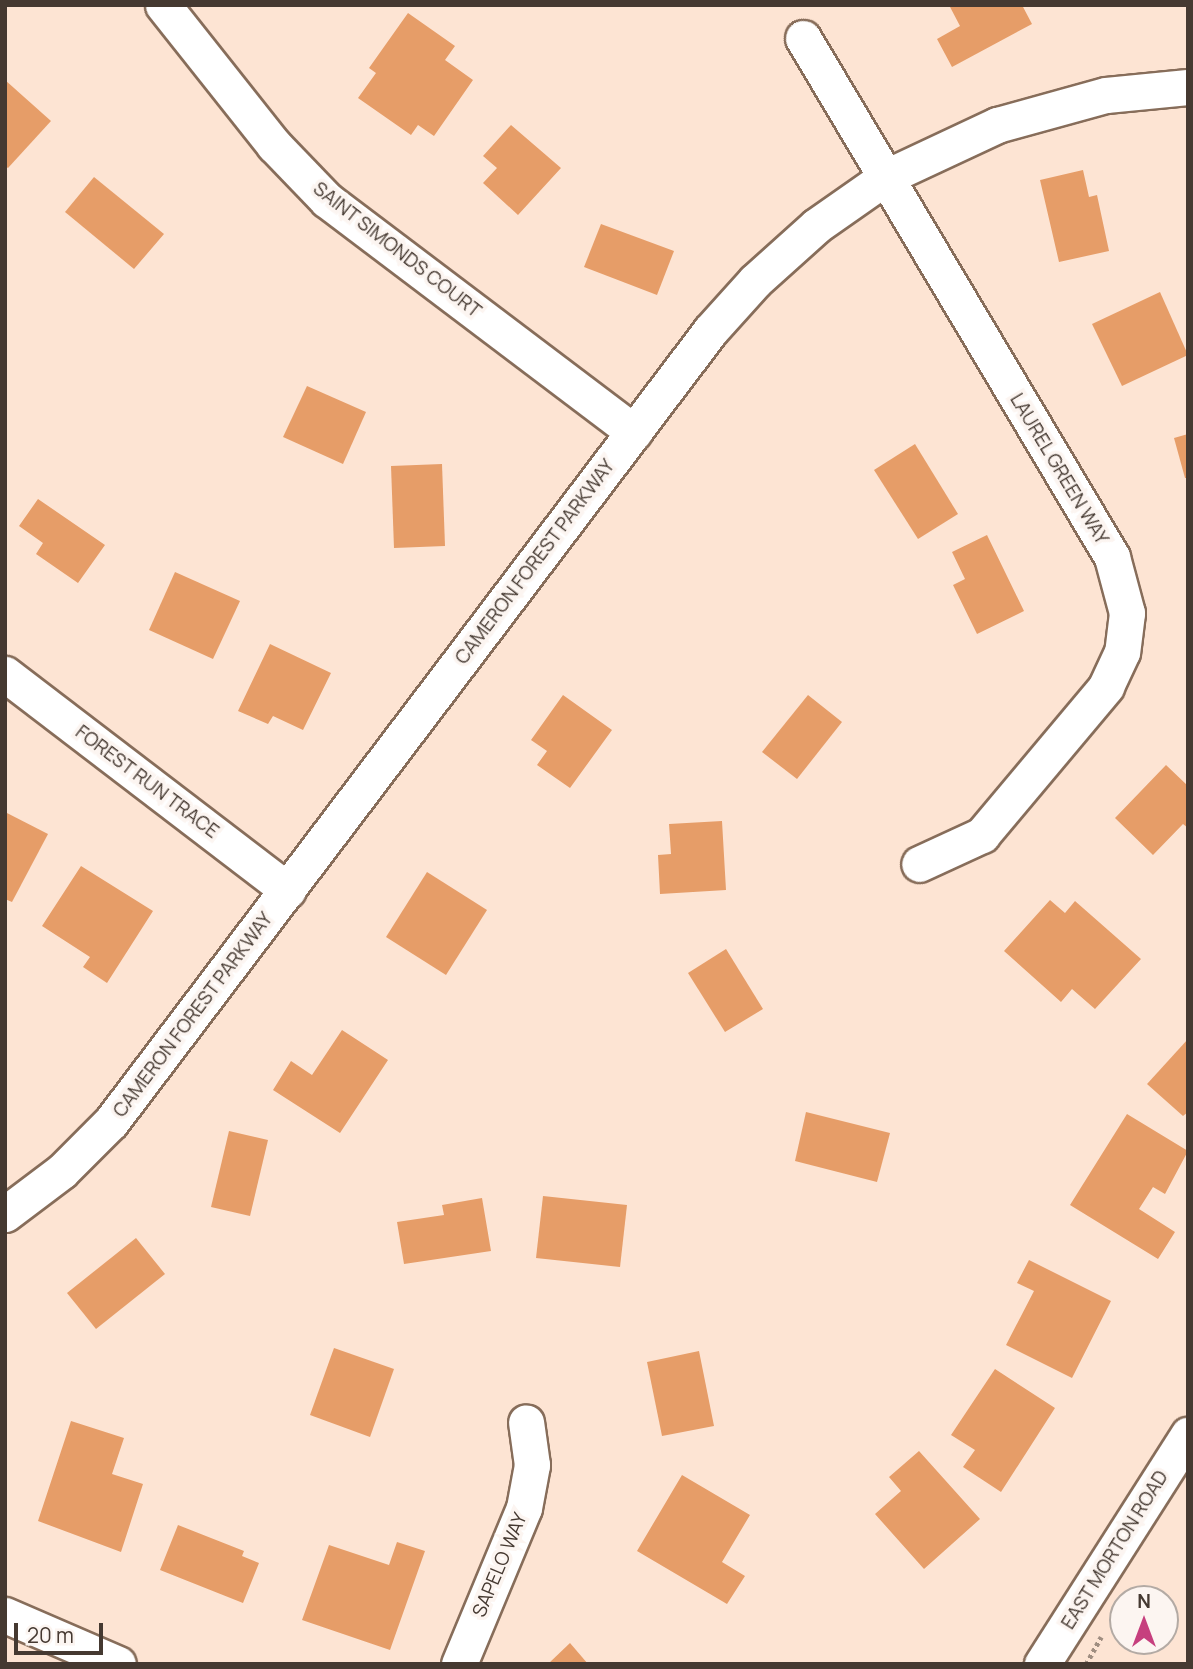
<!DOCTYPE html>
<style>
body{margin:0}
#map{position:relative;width:1193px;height:1669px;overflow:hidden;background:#fde4d3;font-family:Manrope,sans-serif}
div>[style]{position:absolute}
.building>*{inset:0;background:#e69d68}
.path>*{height:4.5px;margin-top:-2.25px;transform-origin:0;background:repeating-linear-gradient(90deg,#a08e81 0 3.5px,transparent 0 7px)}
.roads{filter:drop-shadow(2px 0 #876d5a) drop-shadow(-2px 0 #876d5a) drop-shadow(0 2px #876d5a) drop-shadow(0 -2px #876d5a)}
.street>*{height:35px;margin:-17.5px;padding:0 17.5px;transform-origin:17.5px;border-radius:17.5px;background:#fff}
span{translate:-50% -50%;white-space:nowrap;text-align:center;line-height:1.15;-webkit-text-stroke:7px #fcf5f1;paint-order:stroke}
.street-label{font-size:19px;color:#453931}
.frame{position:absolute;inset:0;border:7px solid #453931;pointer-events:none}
.north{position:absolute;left:1109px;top:1585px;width:70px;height:70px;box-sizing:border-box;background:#fcf5f1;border:2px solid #b3aaa4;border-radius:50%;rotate:0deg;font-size:19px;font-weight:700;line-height:28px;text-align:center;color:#453931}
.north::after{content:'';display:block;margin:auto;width:24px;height:32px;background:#c63f7e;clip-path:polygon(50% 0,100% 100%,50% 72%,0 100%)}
.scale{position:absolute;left:14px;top:1623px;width:89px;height:32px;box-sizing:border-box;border:4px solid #453931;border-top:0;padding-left:9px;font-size:21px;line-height:24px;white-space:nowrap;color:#453931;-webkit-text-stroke:5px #fcf5f1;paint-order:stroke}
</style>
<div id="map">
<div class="building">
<i style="clip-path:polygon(949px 5px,1022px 5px,1032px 24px,952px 67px,937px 39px,960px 26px)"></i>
<i style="clip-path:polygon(408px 13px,455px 46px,445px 60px,473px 80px,434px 136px,418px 125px,411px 135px,358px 98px,376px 73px,369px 68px)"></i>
<i style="clip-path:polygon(5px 80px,51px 121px,8px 168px,5px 166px)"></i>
<i style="clip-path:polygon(511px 125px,561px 168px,518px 215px,483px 183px,497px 168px,483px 156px)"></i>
<i style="clip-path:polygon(1083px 170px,1089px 197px,1097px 195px,1109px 251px,1059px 262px,1040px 180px)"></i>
<i style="clip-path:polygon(94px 177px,164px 234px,134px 269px,65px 212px)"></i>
<i style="clip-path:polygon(601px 224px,674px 251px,657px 295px,584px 267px)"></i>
<i style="clip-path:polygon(1160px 292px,1188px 355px,1122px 386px,1092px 324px)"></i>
<i style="clip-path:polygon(307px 386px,366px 412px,343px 464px,283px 437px)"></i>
<i style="clip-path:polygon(1188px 434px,1188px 478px,1185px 478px,1174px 438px)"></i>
<i style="clip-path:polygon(915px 444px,958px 514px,918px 539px,874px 470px)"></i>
<i style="clip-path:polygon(442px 464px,445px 546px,394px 548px,391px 466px)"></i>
<i style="clip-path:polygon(38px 499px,105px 545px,78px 583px,36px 554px,43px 543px,19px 526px)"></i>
<i style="clip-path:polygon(987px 535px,1024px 611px,977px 634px,953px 585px,965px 579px,952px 552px)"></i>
<i style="clip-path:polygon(175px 572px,240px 601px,213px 659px,149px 630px)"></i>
<i style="clip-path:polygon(270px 644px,331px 673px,303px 730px,273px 716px,268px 724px,238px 711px)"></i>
<i style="clip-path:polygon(563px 695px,612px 730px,570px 788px,537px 765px,547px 751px,531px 740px)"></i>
<i style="clip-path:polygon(808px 695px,842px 722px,797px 779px,762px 752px)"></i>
<i style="clip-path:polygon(1166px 765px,1188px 786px,1188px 828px,1183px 824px,1153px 855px,1115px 818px)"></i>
<i style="clip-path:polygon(5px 812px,48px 834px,12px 902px,5px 899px)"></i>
<i style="clip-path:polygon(722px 821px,726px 890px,660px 894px,658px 855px,671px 854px,669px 824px)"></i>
<i style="clip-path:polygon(81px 866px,153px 911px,107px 983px,83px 967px,90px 957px,42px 926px)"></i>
<i style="clip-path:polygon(427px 872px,487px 910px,446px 975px,386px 937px)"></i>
<i style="clip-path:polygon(1050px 900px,1065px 913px,1075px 901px,1141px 959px,1095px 1009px,1072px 989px,1061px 1002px,1004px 951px)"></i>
<i style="clip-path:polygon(726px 949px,763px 1009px,725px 1032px,688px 973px)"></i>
<i style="clip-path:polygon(342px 1030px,388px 1060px,340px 1133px,273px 1090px,291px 1061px,312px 1075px)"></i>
<i style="clip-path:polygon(1188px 1039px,1188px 1112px,1183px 1116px,1147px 1084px)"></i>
<i style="clip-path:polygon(806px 1112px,890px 1133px,877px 1182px,795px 1161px)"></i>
<i style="clip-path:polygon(1127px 1114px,1188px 1151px,1165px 1194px,1153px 1187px,1139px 1209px,1175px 1232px,1158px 1259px,1070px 1205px)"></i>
<i style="clip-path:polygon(229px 1131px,268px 1140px,250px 1216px,211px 1207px)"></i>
<i style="clip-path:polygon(543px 1196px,627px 1205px,620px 1267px,536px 1258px)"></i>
<i style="clip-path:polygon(482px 1198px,491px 1251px,404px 1264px,397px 1222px,444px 1215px,442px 1205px)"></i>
<i style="clip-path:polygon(136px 1238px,165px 1274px,96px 1329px,67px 1293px)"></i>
<i style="clip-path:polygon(1029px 1260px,1111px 1301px,1072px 1378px,1006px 1345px,1034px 1291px,1017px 1283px)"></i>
<i style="clip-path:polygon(334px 1348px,394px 1369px,370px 1437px,310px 1415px)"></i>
<i style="clip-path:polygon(699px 1351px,714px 1426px,662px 1436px,647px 1362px)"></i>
<i style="clip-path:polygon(995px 1369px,1055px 1408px,1001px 1492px,963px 1467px,975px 1450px,951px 1435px)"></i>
<i style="clip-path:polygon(71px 1421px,124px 1438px,112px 1474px,143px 1484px,121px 1552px,38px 1521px)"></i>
<i style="clip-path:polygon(919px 1451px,980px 1519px,924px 1569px,875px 1514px,901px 1491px,889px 1477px)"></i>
<i style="clip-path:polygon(682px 1475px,750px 1515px,722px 1562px,745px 1576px,727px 1604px,637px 1551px)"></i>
<i style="clip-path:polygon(178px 1525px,244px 1551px,242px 1556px,259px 1563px,243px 1603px,160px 1570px)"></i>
<i style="clip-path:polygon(397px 1542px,425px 1551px,390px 1650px,302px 1620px,329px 1545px,389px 1565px)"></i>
<i style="clip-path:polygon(570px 1643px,588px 1664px,548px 1664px)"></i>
</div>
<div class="path">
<i style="left:1086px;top:1664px;width:31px;rotate:-61deg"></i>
</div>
<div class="roads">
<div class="street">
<i style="left:163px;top:5px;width:179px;rotate:51.6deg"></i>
<i style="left:274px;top:145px;width:76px;rotate:46.1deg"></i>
<i style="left:327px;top:200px;width:385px;rotate:37.1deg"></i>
<i style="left:803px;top:38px;width:604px;rotate:59.23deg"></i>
<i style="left:1112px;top:557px;width:58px;rotate:75deg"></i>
<i style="left:1127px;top:613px;width:39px;rotate:97deg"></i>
<i style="left:1122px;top:652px;width:38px;rotate:115deg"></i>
<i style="left:1106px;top:687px;width:193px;rotate:130deg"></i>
<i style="left:982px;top:835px;width:69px;rotate:155.3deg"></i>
<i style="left:5px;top:674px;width:356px;rotate:37.4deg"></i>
<i style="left:5px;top:1214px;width:71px;rotate:-37deg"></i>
<i style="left:62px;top:1171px;width:69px;rotate:-45deg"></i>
<i style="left:111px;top:1122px;width:992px;rotate:-52.86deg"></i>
<i style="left:710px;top:331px;width:67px;rotate:-48deg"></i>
<i style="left:755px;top:281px;width:82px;rotate:-42deg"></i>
<i style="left:816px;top:226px;width:85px;rotate:-35deg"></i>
<i style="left:886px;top:177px;width:123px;rotate:-25.1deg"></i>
<i style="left:997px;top:125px;width:113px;rotate:-15.4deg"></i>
<i style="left:1106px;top:95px;width:82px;rotate:-5.6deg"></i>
<i style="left:5px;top:1615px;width:123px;rotate:23.4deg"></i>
<i style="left:459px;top:1664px;width:169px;rotate:-67.4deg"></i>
<i style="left:524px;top:1508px;width:44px;rotate:-79.5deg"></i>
<i style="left:532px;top:1465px;width:43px;rotate:-97.9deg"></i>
<i style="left:1042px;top:1664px;width:272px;rotate:-57.5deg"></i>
</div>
</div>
<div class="street-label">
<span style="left:397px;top:250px;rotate:38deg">SAINT SIMONDS COURT</span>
<span style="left:1059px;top:469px;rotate:59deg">LAUREL GREEN WAY</span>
<span style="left:535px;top:562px;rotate:-53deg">CAMERON FOREST PARKWAY</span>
<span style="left:147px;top:782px;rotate:37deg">FOREST RUN TRACE</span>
<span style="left:193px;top:1015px;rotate:-53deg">CAMERON FOREST PARKWAY</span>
<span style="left:1115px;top:1550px;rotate:-58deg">EAST MORTON ROAD</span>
<span style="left:500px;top:1565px;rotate:-67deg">SAPELO WAY</span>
</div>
<div class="frame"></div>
<div class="north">N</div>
<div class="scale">20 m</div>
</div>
